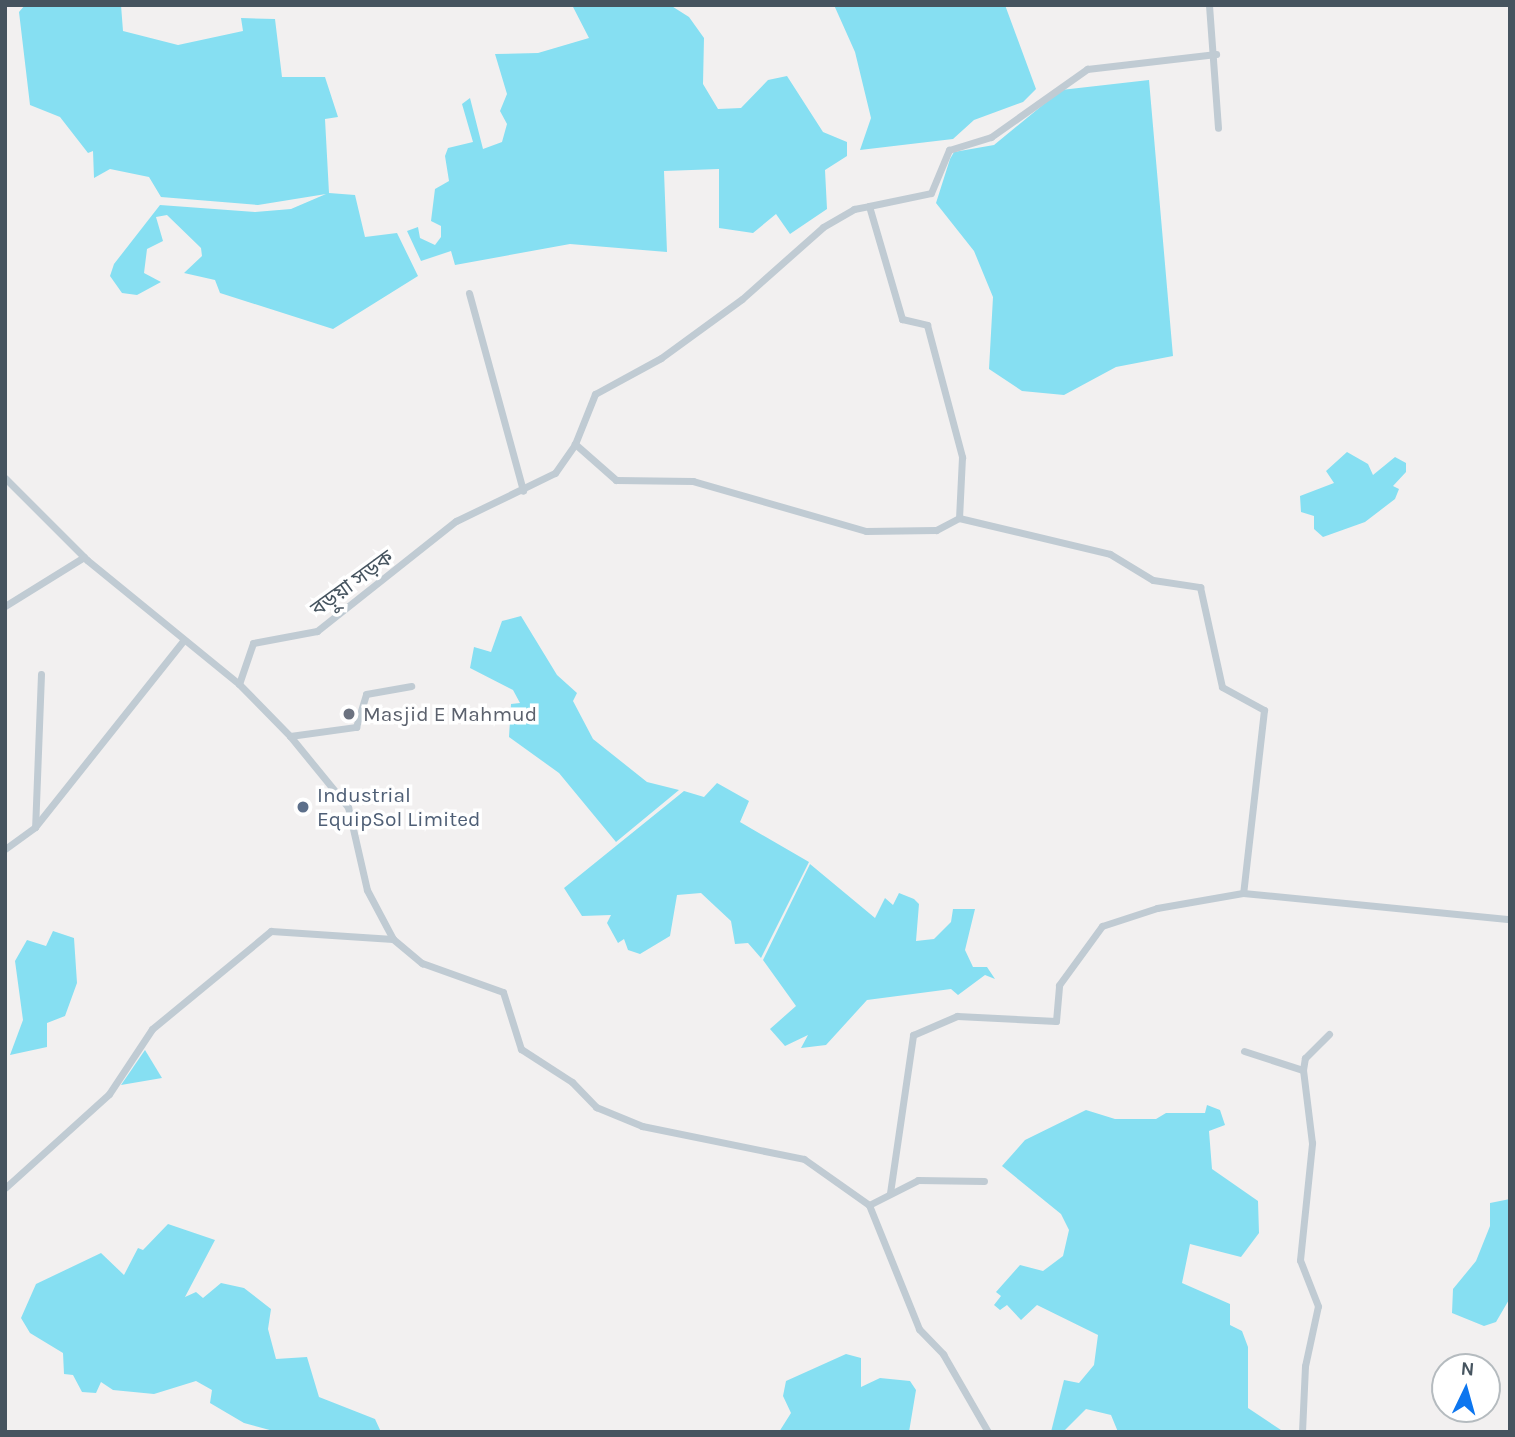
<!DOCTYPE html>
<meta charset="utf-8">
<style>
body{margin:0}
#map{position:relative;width:1515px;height:1437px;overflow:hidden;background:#f2f0f0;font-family:Karla,"Noto Sans Bengali",sans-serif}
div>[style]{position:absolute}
.water>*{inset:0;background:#86dff2}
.street>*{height:7px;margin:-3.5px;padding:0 3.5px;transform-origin:3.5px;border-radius:3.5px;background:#c0cbd3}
.dots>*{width:19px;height:19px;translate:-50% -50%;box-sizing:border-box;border:4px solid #fff;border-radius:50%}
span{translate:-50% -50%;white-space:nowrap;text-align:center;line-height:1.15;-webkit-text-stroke:7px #fff;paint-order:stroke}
.street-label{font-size:21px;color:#46545f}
.worship-label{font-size:21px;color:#5b616d}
.left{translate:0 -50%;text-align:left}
.service-label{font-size:21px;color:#4e5e75}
.frame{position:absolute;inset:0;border:7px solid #46545f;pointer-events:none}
.north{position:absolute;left:1431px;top:1353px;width:70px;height:70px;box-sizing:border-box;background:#fff;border:2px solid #b5bbbf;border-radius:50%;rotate:5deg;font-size:19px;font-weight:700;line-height:28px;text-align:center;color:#46545f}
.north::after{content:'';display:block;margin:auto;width:24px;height:32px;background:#0d76ef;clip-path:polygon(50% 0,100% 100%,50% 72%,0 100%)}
</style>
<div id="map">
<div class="water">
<i style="clip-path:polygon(25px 5px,121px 5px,123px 31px,178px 45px,243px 31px,241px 18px,275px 19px,282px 77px,325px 77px,338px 117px,325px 119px,329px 193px,355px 195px,365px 237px,397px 233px,418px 276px,333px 329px,220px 293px,215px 280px,184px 273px,202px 256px,201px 248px,167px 215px,156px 217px,163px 241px,147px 249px,144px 273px,161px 282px,137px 295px,122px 293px,110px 276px,114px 264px,160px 205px,255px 212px,291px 209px,326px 194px,258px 205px,161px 197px,149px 177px,110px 169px,94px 178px,93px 151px,88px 153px,60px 117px,30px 105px,19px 12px)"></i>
<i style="clip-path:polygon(572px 5px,670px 5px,689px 17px,704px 38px,703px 84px,718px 109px,741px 108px,768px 80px,787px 76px,823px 132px,847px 142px,847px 156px,825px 170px,827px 209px,790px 234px,776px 214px,753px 233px,719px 228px,719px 169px,664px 171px,667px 252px,570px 244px,455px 265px,451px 251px,421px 261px,407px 231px,418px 227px,420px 238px,435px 245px,441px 237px,441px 226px,431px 221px,435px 189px,449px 181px,445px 156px,448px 148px,473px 142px,462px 104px,470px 98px,483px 149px,502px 142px,507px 124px,500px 111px,507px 94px,495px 54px,538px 53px,589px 38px)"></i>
<i style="clip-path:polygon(834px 5px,1005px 5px,1036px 89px,1023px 102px,974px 120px,953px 139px,860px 150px,871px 118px,855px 52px)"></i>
<i style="clip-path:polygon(1149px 80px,1173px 356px,1116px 367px,1064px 395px,1022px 391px,989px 369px,993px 297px,974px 251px,936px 203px,950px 159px,954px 152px,994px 145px,1061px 90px)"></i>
<i style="clip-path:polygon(1347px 452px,1368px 464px,1373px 475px,1395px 457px,1406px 463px,1406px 472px,1393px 486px,1399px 489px,1395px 499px,1365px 522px,1323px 537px,1314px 529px,1314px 516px,1301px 512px,1300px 496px,1334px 483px,1326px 471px)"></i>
<i style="clip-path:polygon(521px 616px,557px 675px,577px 693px,573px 701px,593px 739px,647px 782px,679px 790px,616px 842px,559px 773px,509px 737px,511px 704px,520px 703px,513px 690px,470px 668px,474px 647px,491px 652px,502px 621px)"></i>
<i style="clip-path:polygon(717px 783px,749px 801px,740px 822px,809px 862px,761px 958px,748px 943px,735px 944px,731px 921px,701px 893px,677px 895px,670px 936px,640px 954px,628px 950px,624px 939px,618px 943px,607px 923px,611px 915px,582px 916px,564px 888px,684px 791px,704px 797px)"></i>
<i style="clip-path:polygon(810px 864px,875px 918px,885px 898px,893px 905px,899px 893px,914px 899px,919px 904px,916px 941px,934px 939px,951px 922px,953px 909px,975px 909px,965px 950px,973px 967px,987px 967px,995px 979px,985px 975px,958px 995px,951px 989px,867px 1000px,826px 1045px,801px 1048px,808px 1035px,785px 1046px,770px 1029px,796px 1006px,763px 960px)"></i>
<i style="clip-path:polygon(53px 931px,74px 938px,77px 983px,65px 1016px,47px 1023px,47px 1047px,10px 1055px,23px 1020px,15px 961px,27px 940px,46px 946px)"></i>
<i style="clip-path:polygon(145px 1050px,162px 1078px,121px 1085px)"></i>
<i style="clip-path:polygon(1207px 1105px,1220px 1110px,1225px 1125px,1209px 1131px,1212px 1169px,1258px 1201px,1259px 1233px,1241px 1257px,1190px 1244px,1182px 1283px,1230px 1304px,1230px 1325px,1242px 1331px,1248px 1347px,1248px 1408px,1284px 1432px,1118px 1432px,1111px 1415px,1086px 1409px,1064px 1431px,1051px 1432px,1064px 1380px,1079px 1383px,1094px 1365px,1098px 1335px,1037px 1305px,1021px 1320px,1007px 1305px,1000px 1310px,994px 1305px,1001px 1296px,996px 1292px,1020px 1265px,1043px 1271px,1063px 1256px,1069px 1230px,1061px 1214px,1002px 1166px,1025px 1140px,1086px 1110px,1115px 1119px,1156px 1119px,1166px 1113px,1205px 1113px)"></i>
<i style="clip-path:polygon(1510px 1199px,1510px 1298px,1496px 1322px,1484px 1326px,1452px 1313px,1453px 1289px,1476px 1261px,1490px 1226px,1490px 1203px)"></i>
<i style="clip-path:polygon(168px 1224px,215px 1240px,185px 1297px,196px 1292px,203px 1298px,221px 1283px,244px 1288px,271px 1309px,268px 1329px,276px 1359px,307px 1357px,319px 1397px,375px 1419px,381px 1432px,277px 1432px,244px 1423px,210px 1403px,212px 1390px,196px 1381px,154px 1394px,113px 1390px,101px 1382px,96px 1393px,82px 1392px,73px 1375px,64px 1374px,63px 1353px,30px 1333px,21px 1318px,36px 1284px,101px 1253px,124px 1275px,138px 1248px,143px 1250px)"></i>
<i style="clip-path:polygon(846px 1354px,861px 1358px,861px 1387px,880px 1378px,910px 1381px,916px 1390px,909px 1432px,779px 1432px,791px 1413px,783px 1396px,786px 1381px)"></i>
</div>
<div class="street">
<i style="left:1209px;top:5px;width:123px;rotate:85.8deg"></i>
<i style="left:869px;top:206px;width:63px;rotate:-11.8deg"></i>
<i style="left:931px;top:193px;width:47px;rotate:-67.3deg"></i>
<i style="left:949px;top:150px;width:44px;rotate:-17.2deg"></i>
<i style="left:991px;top:137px;width:118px;rotate:-35.3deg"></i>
<i style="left:1087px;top:69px;width:130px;rotate:-6.6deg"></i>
<i style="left:469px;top:293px;width:205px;rotate:74.7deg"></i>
<i style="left:5px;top:478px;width:116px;rotate:45deg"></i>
<i style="left:87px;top:560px;width:196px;rotate:39.2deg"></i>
<i style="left:239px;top:684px;width:73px;rotate:45.6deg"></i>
<i style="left:290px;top:736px;width:92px;rotate:50.8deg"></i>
<i style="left:348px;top:807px;width:85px;rotate:77.1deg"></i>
<i style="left:367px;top:890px;width:55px;rotate:62deg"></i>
<i style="left:393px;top:939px;width:38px;rotate:40deg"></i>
<i style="left:422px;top:963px;width:86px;rotate:19.7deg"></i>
<i style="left:503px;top:992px;width:60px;rotate:72.5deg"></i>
<i style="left:521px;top:1049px;width:61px;rotate:32.9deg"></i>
<i style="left:572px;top:1082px;width:35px;rotate:46deg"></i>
<i style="left:596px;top:1107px;width:50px;rotate:22.4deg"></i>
<i style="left:642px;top:1126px;width:165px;rotate:11.5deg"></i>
<i style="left:804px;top:1159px;width:80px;rotate:35.3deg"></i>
<i style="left:869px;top:1205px;width:134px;rotate:68deg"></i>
<i style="left:919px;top:1329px;width:35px;rotate:46deg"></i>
<i style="left:943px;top:1354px;width:90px;rotate:60deg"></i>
<i style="left:959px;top:518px;width:155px;rotate:13.4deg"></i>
<i style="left:1110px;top:554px;width:50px;rotate:31.2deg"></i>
<i style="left:1153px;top:580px;width:48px;rotate:8.5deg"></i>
<i style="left:1200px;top:587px;width:102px;rotate:77.6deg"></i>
<i style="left:1222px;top:687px;width:48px;rotate:28.7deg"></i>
<i style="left:1264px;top:710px;width:184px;rotate:96.5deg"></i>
<i style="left:5px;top:606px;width:93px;rotate:-31.8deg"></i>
<i style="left:41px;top:674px;width:153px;rotate:92.2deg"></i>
<i style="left:35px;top:827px;width:238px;rotate:-51.5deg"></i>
<i style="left:239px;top:684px;width:43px;rotate:-71.1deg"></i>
<i style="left:253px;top:643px;width:65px;rotate:-10.6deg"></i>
<i style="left:317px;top:631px;width:177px;rotate:-38.4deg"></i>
<i style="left:456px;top:521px;width:110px;rotate:-25.9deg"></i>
<i style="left:555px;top:473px;width:35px;rotate:-55deg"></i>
<i style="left:575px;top:444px;width:54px;rotate:-68.2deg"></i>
<i style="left:595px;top:394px;width:75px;rotate:-28.6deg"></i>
<i style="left:661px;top:358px;width:100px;rotate:-36.1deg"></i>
<i style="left:742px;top:299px;width:108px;rotate:-41.6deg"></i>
<i style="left:823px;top:227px;width:36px;rotate:-30deg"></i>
<i style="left:854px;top:209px;width:15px;rotate:-11deg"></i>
<i style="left:869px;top:206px;width:118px;rotate:73.7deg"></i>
<i style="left:902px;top:319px;width:26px;rotate:13deg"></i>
<i style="left:927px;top:325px;width:137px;rotate:75.1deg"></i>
<i style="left:962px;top:457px;width:61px;rotate:92.8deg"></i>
<i style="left:959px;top:518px;width:26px;rotate:152deg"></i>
<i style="left:936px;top:530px;width:70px;rotate:179.2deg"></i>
<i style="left:866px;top:531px;width:180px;rotate:-163.9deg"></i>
<i style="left:693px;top:481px;width:77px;rotate:-179.3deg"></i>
<i style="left:616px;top:480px;width:55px;rotate:-138.7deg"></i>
<i style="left:290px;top:736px;width:67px;rotate:-7.8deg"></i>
<i style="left:356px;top:727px;width:34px;rotate:-73deg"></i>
<i style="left:366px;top:694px;width:46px;rotate:-10.1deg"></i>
<i style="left:5px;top:849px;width:37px;rotate:-36deg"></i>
<i style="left:1244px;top:1051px;width:62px;rotate:17.9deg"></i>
<i style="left:5px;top:1188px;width:140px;rotate:-42.1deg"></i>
<i style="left:109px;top:1094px;width:78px;rotate:-56.5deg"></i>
<i style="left:152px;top:1029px;width:154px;rotate:-39.5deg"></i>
<i style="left:271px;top:931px;width:122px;rotate:3.8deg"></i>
<i style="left:890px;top:1193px;width:160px;rotate:-81.7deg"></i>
<i style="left:913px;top:1035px;width:48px;rotate:-23.4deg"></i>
<i style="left:957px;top:1016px;width:99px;rotate:2.9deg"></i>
<i style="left:1056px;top:1021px;width:36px;rotate:-85deg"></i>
<i style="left:1059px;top:985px;width:73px;rotate:-53.9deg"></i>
<i style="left:1102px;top:926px;width:58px;rotate:-18.1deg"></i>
<i style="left:1157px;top:908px;width:87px;rotate:-9.9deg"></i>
<i style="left:1243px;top:893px;width:268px;rotate:5.6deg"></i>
<i style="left:869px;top:1205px;width:55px;rotate:-27deg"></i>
<i style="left:918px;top:1180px;width:66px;rotate:0.9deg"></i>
<i style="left:1302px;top:1432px;width:66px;rotate:-87.4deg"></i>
<i style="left:1305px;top:1366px;width:61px;rotate:-77.8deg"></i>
<i style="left:1318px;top:1306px;width:49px;rotate:-111.4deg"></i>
<i style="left:1300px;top:1260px;width:118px;rotate:-84.1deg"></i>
<i style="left:1312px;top:1143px;width:74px;rotate:-97deg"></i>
<i style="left:1303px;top:1070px;width:12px;rotate:-81deg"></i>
<i style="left:1305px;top:1058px;width:34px;rotate:-45deg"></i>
</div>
<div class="dots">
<i style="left:349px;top:714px;background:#6b7280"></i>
<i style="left:303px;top:807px;background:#5c6f8a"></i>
</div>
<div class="street-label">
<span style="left:352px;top:583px;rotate:-36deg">বড়ুয়া সড়ক</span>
</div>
<div class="worship-label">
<span class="left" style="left:363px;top:714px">Masjid E Mahmud</span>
</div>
<div class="service-label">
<span class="left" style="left:317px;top:807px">Industrial<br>EquipSol Limited</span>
</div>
<div class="frame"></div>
<div class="north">N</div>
</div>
